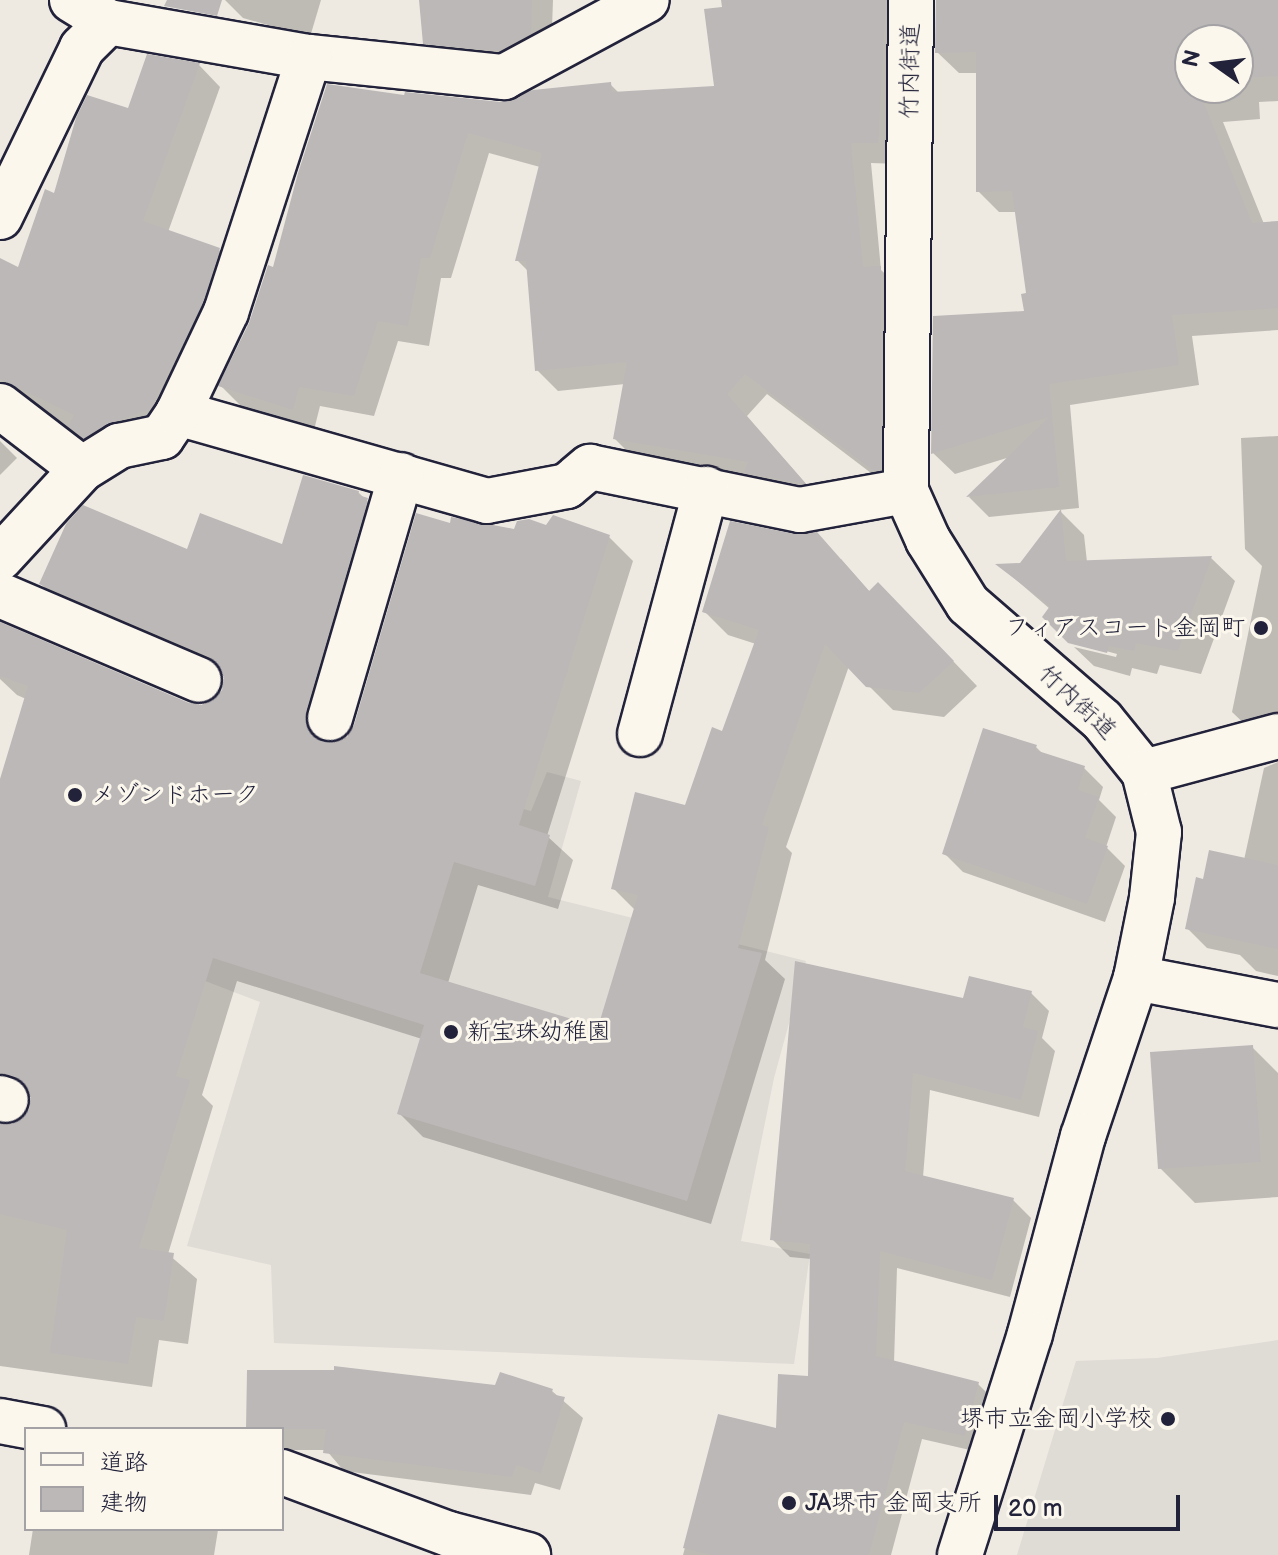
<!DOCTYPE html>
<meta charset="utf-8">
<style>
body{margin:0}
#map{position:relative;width:1278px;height:1555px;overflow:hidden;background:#eeeae2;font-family:"Balsamiq Sans","Klee One",sans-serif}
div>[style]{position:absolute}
.built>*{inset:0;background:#dfdbd5}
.shadow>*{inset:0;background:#0003}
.building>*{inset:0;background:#bcb8b8}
.roads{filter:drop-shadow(2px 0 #22223b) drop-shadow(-2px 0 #22223b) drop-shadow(0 2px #22223b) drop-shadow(0 -2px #22223b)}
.minor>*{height:44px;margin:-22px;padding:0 22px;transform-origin:22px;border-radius:22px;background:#fbf7ec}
.dots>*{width:22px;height:22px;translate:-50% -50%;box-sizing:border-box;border:4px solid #fbf7ec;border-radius:50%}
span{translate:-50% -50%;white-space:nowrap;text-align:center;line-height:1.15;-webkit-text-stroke:6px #fbf7ec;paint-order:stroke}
.street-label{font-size:24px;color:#22223b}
.poi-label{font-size:24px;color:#22223b}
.right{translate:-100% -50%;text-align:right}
.left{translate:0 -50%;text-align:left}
.legend{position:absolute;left:24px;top:1427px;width:260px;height:104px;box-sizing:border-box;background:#fbf7ec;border:2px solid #a4a2a5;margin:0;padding:10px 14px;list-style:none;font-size:24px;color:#22223b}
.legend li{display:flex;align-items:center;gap:16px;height:40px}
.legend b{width:40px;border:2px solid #a4a2a5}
.north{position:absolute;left:1174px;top:24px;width:80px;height:80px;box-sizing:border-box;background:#fbf7ec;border:2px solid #a4a2a5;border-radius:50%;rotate:284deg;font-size:22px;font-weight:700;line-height:32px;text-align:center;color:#22223b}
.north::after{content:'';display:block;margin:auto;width:28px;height:36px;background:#22223b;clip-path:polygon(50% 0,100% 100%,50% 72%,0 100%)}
.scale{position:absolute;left:994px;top:1495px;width:186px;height:36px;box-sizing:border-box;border:4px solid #22223b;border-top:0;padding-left:10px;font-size:24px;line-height:28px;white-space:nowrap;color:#22223b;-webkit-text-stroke:6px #fbf7ec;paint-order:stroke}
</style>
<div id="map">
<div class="built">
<i style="clip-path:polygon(547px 772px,581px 781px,548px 897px,806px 961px,774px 1078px,741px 1241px,810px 1254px,794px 1364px,274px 1343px,271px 1265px,187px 1246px,260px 1002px,140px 956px,427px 783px,531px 811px)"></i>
<i style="clip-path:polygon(1278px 1340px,1278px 1555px,1017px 1555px,1076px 1361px,1157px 1358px)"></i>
</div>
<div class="shadow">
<i style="clip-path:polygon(225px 0,321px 0,310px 37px,243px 18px)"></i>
<i style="clip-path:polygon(421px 0,553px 0,551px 55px,446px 64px,425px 43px)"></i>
<i style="clip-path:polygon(723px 0,902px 0,899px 164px,871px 163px,881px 270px,901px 289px,896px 492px,767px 394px,747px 416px,815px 494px,636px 460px,615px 439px,625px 384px,558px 391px,537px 370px,529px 272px,517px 260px,540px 167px,489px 153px,451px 278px,441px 278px,429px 346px,398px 341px,374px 416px,320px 406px,314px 430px,242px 407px,221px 386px,274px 270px,405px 97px,502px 104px,610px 84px,619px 93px,716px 88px)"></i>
<i style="clip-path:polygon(evenodd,938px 0,1278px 0,1278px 101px,1259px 102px,1260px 119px,1223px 122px,1264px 224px,1278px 223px,1278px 330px,1192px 336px,1199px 385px,1070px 405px,1079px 508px,989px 517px,969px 497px,1010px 457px,955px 474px,933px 453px,935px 318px,1026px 313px,1029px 295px,1017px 212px,999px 212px,978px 191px,978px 73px,959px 73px,937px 52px,938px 0,1190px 40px,1238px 40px,1238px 88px,1190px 88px,1190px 40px)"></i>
<i style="clip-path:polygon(199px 65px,220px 87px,168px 232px,219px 250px,241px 272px,177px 422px,108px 458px,27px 402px,0 416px,0 270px,19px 269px,56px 195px,129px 111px)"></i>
<i style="clip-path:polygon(1278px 436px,1278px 730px,1255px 734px,1232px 712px,1262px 566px,1245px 549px,1241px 438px)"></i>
<i style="clip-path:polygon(0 441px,17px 458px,0 475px)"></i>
<i style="clip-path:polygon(358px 492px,391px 524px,329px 744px,348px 738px,451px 525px,515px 531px,547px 527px,609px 537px,633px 561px,547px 836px,573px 860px,558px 909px,478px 885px,448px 983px,600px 1030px,635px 910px,613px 888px,687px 808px,724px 733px,756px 644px,728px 635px,704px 611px,841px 559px,870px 592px,902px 608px,977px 686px,944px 717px,893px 710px,849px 666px,786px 847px,792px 853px,765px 960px,785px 979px,711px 1224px,423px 1137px,399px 1113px,422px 1039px,237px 981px,202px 1095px,213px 1106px,168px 1254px,197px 1279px,188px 1344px,159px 1340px,152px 1387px,0 1366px,0 1126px,12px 1126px,23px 1121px,32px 1108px,32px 1097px,19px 1097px,0 1115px,0 786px,26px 699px,17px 695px,0 679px,0 652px,189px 705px,201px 707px,215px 702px,224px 690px,226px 677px,65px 608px,41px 584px,188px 552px,283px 546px)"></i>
<i style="clip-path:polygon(1061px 512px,1084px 535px,1087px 562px,1211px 558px,1235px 581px,1201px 674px,1160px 665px,1157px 674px,1132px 668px,1130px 676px,1094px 666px,1074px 647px,1116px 657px,1117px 654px,1069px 641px,1050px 609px,1000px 566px,1021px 565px)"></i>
<i style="clip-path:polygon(1036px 747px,1045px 756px,1084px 768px,1103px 787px,1099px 800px,1116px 817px,1106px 847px,1125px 866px,1105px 922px,963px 872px,944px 853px)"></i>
<i style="clip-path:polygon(1278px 762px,1278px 976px,1256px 971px,1240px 955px,1207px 948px,1187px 928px,1204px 881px,1244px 860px,1264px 768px)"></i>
<i style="clip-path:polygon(1031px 993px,1049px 1011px,1042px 1038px,1055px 1051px,1039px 1117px,930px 1090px,923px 1177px,1013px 1200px,1031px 1218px,1010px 1297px,897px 1268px,894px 1363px,978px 1384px,996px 1402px,983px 1453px,922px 1439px,891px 1555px,683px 1555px,720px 1416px,777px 1431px,810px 1378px,811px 1259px,790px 1257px,772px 1239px,965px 1001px)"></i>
<i style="clip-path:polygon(1252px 1047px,1278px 1073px,1278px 1197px,1195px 1203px,1160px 1168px)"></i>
<i style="clip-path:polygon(552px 1391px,583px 1418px,560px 1490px,535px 1483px,531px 1495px,344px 1471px,326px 1450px,282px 1450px,282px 1429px,248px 1429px)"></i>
<i style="clip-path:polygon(33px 1529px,217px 1529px,218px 1530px,214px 1555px,29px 1555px)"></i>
</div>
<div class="building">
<i style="clip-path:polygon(167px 0,222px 0,217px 16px,164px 6px)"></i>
<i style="clip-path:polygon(419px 0,532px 0,531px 34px,499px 51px,423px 44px)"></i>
<i style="clip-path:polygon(721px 0,886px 0,878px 143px,851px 143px,863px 267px,881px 266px,881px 470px,874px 471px,745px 374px,727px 394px,806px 484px,744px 473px,748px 462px,613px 439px,627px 362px,535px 371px,526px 261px,515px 261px,542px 153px,468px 133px,430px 258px,421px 258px,408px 326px,378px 321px,354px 396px,299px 387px,293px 410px,218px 386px,249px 323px,268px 265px,273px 267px,298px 173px,327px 84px,404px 95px,405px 92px,501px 102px,533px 90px,611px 82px,612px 92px,714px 86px,704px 9px,722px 7px)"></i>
<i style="clip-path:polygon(evenodd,936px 0,1278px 0,1278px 76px,1238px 78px,1240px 98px,1203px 101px,1252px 223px,1278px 221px,1278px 308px,1172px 315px,1179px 365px,1049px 384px,1059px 487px,966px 497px,1049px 417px,931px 454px,933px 316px,1024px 311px,1021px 294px,1026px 293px,1012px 191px,976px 192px,976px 52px,935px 53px,936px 0,1190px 40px,1238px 40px,1238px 88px,1190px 88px,1190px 40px)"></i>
<i style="clip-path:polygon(147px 54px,200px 63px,143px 221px,220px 248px,203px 303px,150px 409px,106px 425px,84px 439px,68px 426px,74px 415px,0 379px,0 258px,18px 267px,45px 189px,54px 193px,76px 118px,87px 95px,128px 108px)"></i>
<i style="clip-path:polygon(303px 475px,359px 491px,358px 495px,368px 498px,306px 711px,306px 723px,311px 735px,324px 742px,335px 742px,347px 737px,354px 725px,416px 513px,450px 523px,451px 517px,514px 529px,517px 521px,529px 519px,546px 525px,553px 515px,610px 535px,519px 825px,550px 835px,535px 886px,454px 862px,420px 973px,598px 1027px,638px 895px,611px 889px,635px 792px,685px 805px,712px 727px,722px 731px,759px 630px,702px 612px,730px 521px,795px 534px,817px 532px,869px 591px,878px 582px,954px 661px,919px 693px,866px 687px,825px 644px,762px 825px,769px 827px,738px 948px,762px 953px,687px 1201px,397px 1114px,424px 1025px,213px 958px,176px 1076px,190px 1080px,139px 1248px,174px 1253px,164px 1321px,136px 1317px,128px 1364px,50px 1353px,67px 1230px,0 1214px,0 1124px,12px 1124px,23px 1118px,29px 1109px,31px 1096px,24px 1083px,0 1074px,0 779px,28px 686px,0 676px,0 622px,189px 703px,201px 705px,213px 700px,222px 690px,224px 678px,219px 666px,210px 657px,39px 584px,66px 524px,83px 505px,187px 549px,200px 513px,282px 544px)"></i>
<i style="clip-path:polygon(1061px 509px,1066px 561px,1212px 556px,1178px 651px,1136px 643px,1134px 651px,1109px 646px,1107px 653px,1068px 643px,1042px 617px,1050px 606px,995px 564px,1020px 563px)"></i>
<i style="clip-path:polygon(983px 728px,1037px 745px,1035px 750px,1085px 766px,1078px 790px,1099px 797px,1085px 838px,1108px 846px,1087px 904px,942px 854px)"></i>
<i style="clip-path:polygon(1209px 850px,1278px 865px,1278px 949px,1185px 929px,1196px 877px,1203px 879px)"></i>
<i style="clip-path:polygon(795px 961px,963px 998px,969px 976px,1032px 991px,1023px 1027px,1038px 1031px,1021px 1100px,913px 1073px,905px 1171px,1014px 1198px,992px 1280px,880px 1251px,876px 1356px,979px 1382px,965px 1436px,904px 1422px,869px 1555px,711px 1555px,683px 1548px,718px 1414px,776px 1428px,778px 1374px,808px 1376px,810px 1244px,770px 1240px)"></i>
<i style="clip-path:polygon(1253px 1045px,1261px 1162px,1158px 1169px,1150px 1052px)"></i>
<i style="clip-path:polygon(334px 1366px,495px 1385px,500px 1372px,553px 1389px,551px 1394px,565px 1397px,541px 1473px,516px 1465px,512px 1477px,323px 1453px,326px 1429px,246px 1429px,247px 1370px,334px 1370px)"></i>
</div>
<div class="roads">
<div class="minor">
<i style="left:72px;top:0;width:42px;rotate:31.4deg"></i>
<i style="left:108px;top:22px;width:204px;rotate:9.9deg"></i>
<i style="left:309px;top:57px;width:196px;rotate:5.9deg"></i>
<i style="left:504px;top:77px;width:162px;rotate:-28.3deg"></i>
<i style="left:911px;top:0;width:491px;rotate:90.6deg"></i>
<i style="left:906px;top:491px;width:54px;rotate:65.8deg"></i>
<i style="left:928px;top:540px;width:75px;rotate:58deg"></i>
<i style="left:968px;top:604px;width:177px;rotate:40.9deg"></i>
<i style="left:1102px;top:720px;width:67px;rotate:51.1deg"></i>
<i style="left:1144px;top:772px;width:62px;rotate:76deg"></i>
<i style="left:1159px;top:832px;width:66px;rotate:96.1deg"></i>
<i style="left:1152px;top:898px;width:82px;rotate:101.3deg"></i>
<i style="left:1136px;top:978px;width:167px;rotate:108.5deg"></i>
<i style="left:1083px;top:1136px;width:205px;rotate:105deg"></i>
<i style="left:1030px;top:1334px;width:232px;rotate:107.6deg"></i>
<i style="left:0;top:217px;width:188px;rotate:-64.1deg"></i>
<i style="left:82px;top:48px;width:37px;rotate:-45deg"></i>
<i style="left:0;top:406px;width:103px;rotate:37.5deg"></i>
<i style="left:178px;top:413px;width:321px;rotate:15.9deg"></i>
<i style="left:487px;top:501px;width:81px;rotate:-10.6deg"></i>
<i style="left:567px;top:486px;width:30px;rotate:-40deg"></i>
<i style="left:590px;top:467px;width:214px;rotate:11.6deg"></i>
<i style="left:800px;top:510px;width:108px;rotate:-10.2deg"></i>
<i style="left:0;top:558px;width:121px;rotate:-47.3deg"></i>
<i style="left:82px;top:469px;width:44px;rotate:-31.9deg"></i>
<i style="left:119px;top:446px;width:44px;rotate:-11.8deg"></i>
<i style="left:162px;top:437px;width:29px;rotate:-56deg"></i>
<i style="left:178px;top:413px;width:112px;rotate:-64.6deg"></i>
<i style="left:226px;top:312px;width:268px;rotate:-72deg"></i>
<i style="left:0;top:595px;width:216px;rotate:23.1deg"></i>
<i style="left:330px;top:718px;width:253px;rotate:-73.7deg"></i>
<i style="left:640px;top:734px;width:254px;rotate:-74.9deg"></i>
<i style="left:1144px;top:772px;width:139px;rotate:-15deg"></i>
<i style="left:1136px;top:978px;width:145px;rotate:10.8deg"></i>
<i style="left:0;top:1098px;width:6px;rotate:18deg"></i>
<i style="left:0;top:1421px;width:44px;rotate:10.5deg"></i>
<i style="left:282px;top:1472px;width:178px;rotate:20.4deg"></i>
<i style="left:449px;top:1534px;width:82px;rotate:14.9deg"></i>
</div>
</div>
<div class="dots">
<i style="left:1261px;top:628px;background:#22223b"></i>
<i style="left:75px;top:795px;background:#22223b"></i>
<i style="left:451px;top:1032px;background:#22223b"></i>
<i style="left:1168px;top:1419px;background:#22223b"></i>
<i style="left:789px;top:1503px;background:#22223b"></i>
</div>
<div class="street-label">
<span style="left:910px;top:71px;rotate:-89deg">竹内街道</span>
<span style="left:1077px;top:702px;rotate:43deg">竹内街道</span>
</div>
<div class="poi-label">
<span class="right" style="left:1245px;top:628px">フィアスコート金岡町</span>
<span class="left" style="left:91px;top:795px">メゾンドホーク</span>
<span class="left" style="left:467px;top:1032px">新宝珠幼稚園</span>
<span class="right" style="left:1152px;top:1419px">堺市立金岡小学校</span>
<span class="left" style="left:805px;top:1503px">JA堺市 金岡支所</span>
</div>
<ul class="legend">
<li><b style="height:10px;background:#fbf7ec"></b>道路</li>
<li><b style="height:22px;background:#bcb8b8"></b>建物</li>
</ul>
<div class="north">N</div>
<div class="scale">20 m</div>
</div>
